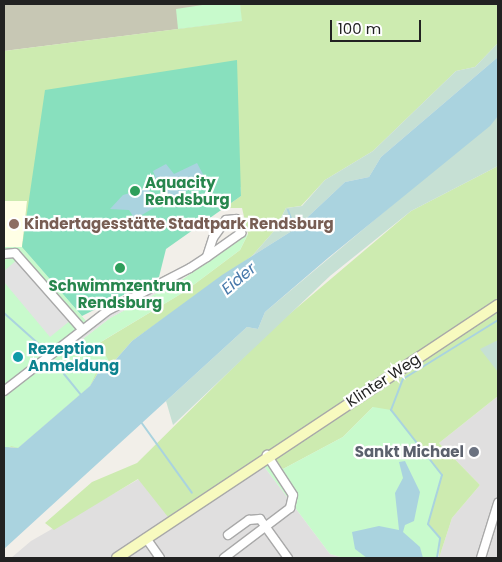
<!DOCTYPE html>
<meta charset="utf-8">
<style>
body{margin:0}
#map{position:relative;width:502px;height:562px;overflow:hidden;background:#f2efe9;font-family:Poppins,sans-serif}
div>[style]{position:absolute}
.residential>*{inset:0;background:#e0dfdf}
.education>*{inset:0;background:#ffffe5}
.construction>*{inset:0;background:#c7c7b4}
.grass>*{inset:0;background:#cdebb0}
.wetland>*{inset:0;background:#c6e0d4}
.park>*{inset:0;background:#c8facc}
.pitch>*{inset:0;background:#88e0be}
.parking>*{inset:0;background:#e2e2e2}
.water>*{inset:0;background:#aad3df}
.stream>*{height:2px;margin:-1px;padding:0 1px;transform-origin:1px;border-radius:1px;background:#aad3df}
.roads{filter:drop-shadow(1px 0 #a9a9a9) drop-shadow(-1px 0 #a9a9a9) drop-shadow(0 1px #a9a9a9) drop-shadow(0 -1px #a9a9a9)}
.street>*{height:8px;margin:-4px;padding:0 4px;transform-origin:4px;border-radius:4px;background:#fff}
.secondary>*{height:10px;margin:-5px;padding:0 5px;transform-origin:5px;border-radius:5px;background:#f7fabf}
.dots>*{width:14px;height:14px;translate:-50% -50%;box-sizing:border-box;border:2px solid #fff;border-radius:50%}
span{translate:-50% -50%;white-space:nowrap;text-align:center;line-height:1.15;-webkit-text-stroke:4.5px #fff;paint-order:stroke}
.leisure-label{font-size:15px;color:#27864d;font-weight:700}
.left{translate:0 -50%;text-align:left}
.education-label{font-size:15px;color:#785e54;font-weight:700}
.culture-label{font-size:15px;color:#0d838f;font-weight:700}
.street-label{font-size:15px;color:#222}
.worship-label{font-size:15px;color:#5b616d;font-weight:700}
.right{translate:-100% -50%;text-align:right}
.water-label{font-size:16px;color:#4a7aab;font-style:italic}
.frame{position:absolute;inset:0;border:5px solid #222;pointer-events:none}
.scale{position:absolute;left:330px;top:20px;width:91px;height:22px;box-sizing:border-box;border:2px solid #222;border-top:0;padding-left:6px;font-size:15px;line-height:18px;white-space:nowrap;color:#222;-webkit-text-stroke:4px #fff;paint-order:stroke}
</style>
<div id="map">
<div class="residential">
<i style="clip-path:polygon(498px 396px,498px 558px,439px 558px,452px 518px,480px 485px,439px 443px)"></i>
<i style="clip-path:polygon(263px 465px,330px 554px,344px 558px,11px 558px,31px 541px,139px 479px,176px 524px)"></i>
</div>
<div class="education">
<i style="clip-path:polygon(4px 201px,27px 201px,22px 247px,4px 247px)"></i>
</div>
<div class="construction">
<i style="clip-path:polygon(4px 4px,240px 4px,242px 21px,4px 51px)"></i>
</div>
<div class="grass">
<i style="clip-path:polygon(240px 4px,498px 4px,498px 43px,475px 67px,456px 71px,373px 151px,325px 180px,301px 206px,286px 208px,274px 231px,252px 256px,132px 341px,111px 365px,101px 368px,90px 386px,18px 448px,5px 447px,4px 459px,4px 403px,20px 394px,23px 412px,51px 387px,36px 382px,64px 353px,76px 357px,184px 292px,240px 250px,248px 234px,242px 208px,224px 208px,241px 196px,241px 187px,235px 191px,229px 181px,209px 192px,214px 204px,204px 211px,193px 195px,213px 181px,199px 155px,184px 161px,179px 153px,148px 166px,152px 174px,136px 180px,139px 187px,121px 186px,122px 192px,107px 206px,107px 217px,77px 240px,68px 230px,51px 235px,29px 255px,22px 247px,27px 201px,4px 201px,4px 51px,241px 21px)"></i>
<i style="clip-path:polygon(498px 166px,498px 396px,439px 443px,480px 485px,452px 518px,439px 558px,440px 538px,428px 524px,441px 475px,373px 407px,343px 437px,283px 469px,266px 452px,168px 517px,138px 479px,54px 530px,45px 523px,92px 482px,137px 463px,273px 328px,411px 211px)"></i>
</div>
<div class="wetland">
<i style="clip-path:polygon(498px 43px,498px 57px,381px 157px,369px 177px,345px 182px,295px 229px,252px 256px,274px 231px,286px 208px,302px 206px,325px 180px,373px 151px,456px 71px,475px 67px)"></i>
<i style="clip-path:polygon(498px 116px,498px 166px,411px 211px,330px 276px,173px 425px,166px 401px,247px 327px,258px 329px,265px 312px)"></i>
<i style="clip-path:polygon(498px 340px,498px 372px,480px 349px)"></i>
</div>
<div class="park">
<i style="clip-path:polygon(209px 4px,240px 4px,242px 21px,178px 29px,176px 9px)"></i>
<i style="clip-path:polygon(248px 234px,240px 250px,184px 292px,99px 343px,111px 365px,96px 373px,90px 386px,18px 448px,11px 446px,4px 453px,4px 459px,4px 247px,22px 247px,87px 322px,64px 342px,70px 349px,110px 318px,183px 279px)"></i>
<i style="clip-path:polygon(373px 407px,391px 410px,442px 475px,428px 524px,440px 538px,437px 558px,344px 558px,330px 554px,263px 465px,274px 459px,283px 469px,343px 437px)"></i>
</div>
<div class="pitch">
<i style="clip-path:polygon(237px 60px,241px 196px,166px 249px,159px 277px,82px 316px,22px 247px,45px 90px)"></i>
</div>
<div class="parking">
<i style="clip-path:polygon(18px 259px,71px 320px,50px 337px,4px 282px,4px 271px)"></i>
<i style="clip-path:polygon(179px 273px,183px 279px,110px 318px,71px 348px,68px 344px,107px 313px)"></i>
</div>
<div class="water">
<i style="clip-path:polygon(498px 57px,498px 116px,490px 126px,328px 258px,265px 312px,258px 329px,247px 327px,4px 549px,5px 447px,18px 448px,90px 386px,101px 368px,111px 365px,132px 341px,222px 275px,295px 229px,345px 182px,369px 177px,381px 157px)"></i>
<i style="clip-path:polygon(197px 163px,206px 180px,165px 202px,153px 171px,166px 164px,174px 174px)"></i>
<i style="clip-path:polygon(148px 188px,157px 206px,135px 219px,129px 210px,110px 209px,123px 195px)"></i>
<i style="clip-path:polygon(405px 461px,420px 492px,414px 521px,405px 525px,403px 532px,420px 547px,423px 558px,367px 558px,355px 549px,352px 532px,379px 526px,399px 530px,395px 493px,403px 478px,399px 462px)"></i>
</div>
<div class="stream">
<i style="left:288px;top:210px;width:20px;rotate:70deg"></i>
<i style="left:4px;top:313px;width:51px;rotate:41.8deg"></i>
<i style="left:55px;top:362px;width:9px;rotate:49deg"></i>
<i style="left:64px;top:374px;width:26px;rotate:51deg"></i>
<i style="left:141px;top:422px;width:87px;rotate:54.3deg"></i>
<i style="left:437px;top:558px;width:20px;rotate:-81deg"></i>
<i style="left:440px;top:538px;width:18px;rotate:-131deg"></i>
<i style="left:428px;top:524px;width:51px;rotate:-74.1deg"></i>
<i style="left:442px;top:475px;width:83px;rotate:-128.1deg"></i>
<i style="left:391px;top:410px;width:33px;rotate:-69deg"></i>
<i style="left:403px;top:379px;width:112px;rotate:-31.8deg"></i>
</div>
<div class="roads">
<div class="street">
<i style="left:4px;top:254px;width:11px;rotate:-5deg"></i>
<i style="left:15px;top:253px;width:101px;rotate:48.6deg"></i>
<i style="left:4px;top:391px;width:130px;rotate:-37.8deg"></i>
<i style="left:107px;top:311px;width:93px;rotate:-27.4deg"></i>
<i style="left:190px;top:268px;width:20px;rotate:-33deg"></i>
<i style="left:207px;top:257px;width:42px;rotate:-35.2deg"></i>
<i style="left:241px;top:233px;width:15px;rotate:-110deg"></i>
<i style="left:236px;top:219px;width:10px;rotate:174deg"></i>
<i style="left:226px;top:220px;width:22px;rotate:126deg"></i>
<i style="left:213px;top:238px;width:20px;rotate:108deg"></i>
<i style="left:228px;top:535px;width:26px;rotate:-36deg"></i>
<i style="left:249px;top:520px;width:11px;rotate:-5deg"></i>
<i style="left:260px;top:519px;width:48px;rotate:54.3deg"></i>
<i style="left:146px;top:538px;width:24px;rotate:55deg"></i>
<i style="left:224px;top:558px;width:83px;rotate:-37.1deg"></i>
<i style="left:290px;top:508px;width:13px;rotate:-77deg"></i>
<i style="left:293px;top:495px;width:48px;rotate:-123deg"></i>
<i style="left:481px;top:558px;width:58px;rotate:-72.8deg"></i>
</div>
<div class="secondary">
<i style="left:117px;top:558px;width:457px;rotate:-33.6deg"></i>
</div>
</div>
<div class="dots">
<i style="left:135px;top:191px;background:#2e9e5b"></i>
<i style="left:14px;top:224px;background:#8d6e63"></i>
<i style="left:120px;top:268px;background:#2e9e5b"></i>
<i style="left:18px;top:357px;background:#0f9aa8"></i>
<i style="left:474px;top:452px;background:#6b7280"></i>
</div>
<div class="leisure-label">
<span class="left" style="left:145px;top:191px">Aquacity<br>Rendsburg</span>
<span style="left:120px;top:294px">Schwimmzentrum<br>Rendsburg</span>
</div>
<div class="education-label">
<span class="left" style="left:24px;top:224px">Kindertagesstätte Stadtpark Rendsburg</span>
</div>
<div class="culture-label">
<span class="left" style="left:28px;top:357px">Rezeption<br>Anmeldung</span>
</div>
<div class="street-label">
<span style="left:383px;top:380px;rotate:-33deg">Klinter Weg</span>
</div>
<div class="worship-label">
<span class="right" style="left:464px;top:452px">Sankt Michael</span>
</div>
<div class="water-label">
<span style="left:239px;top:279px;rotate:-40deg">Eider</span>
</div>
<div class="frame"></div>
<div class="scale">100 m</div>
</div>
